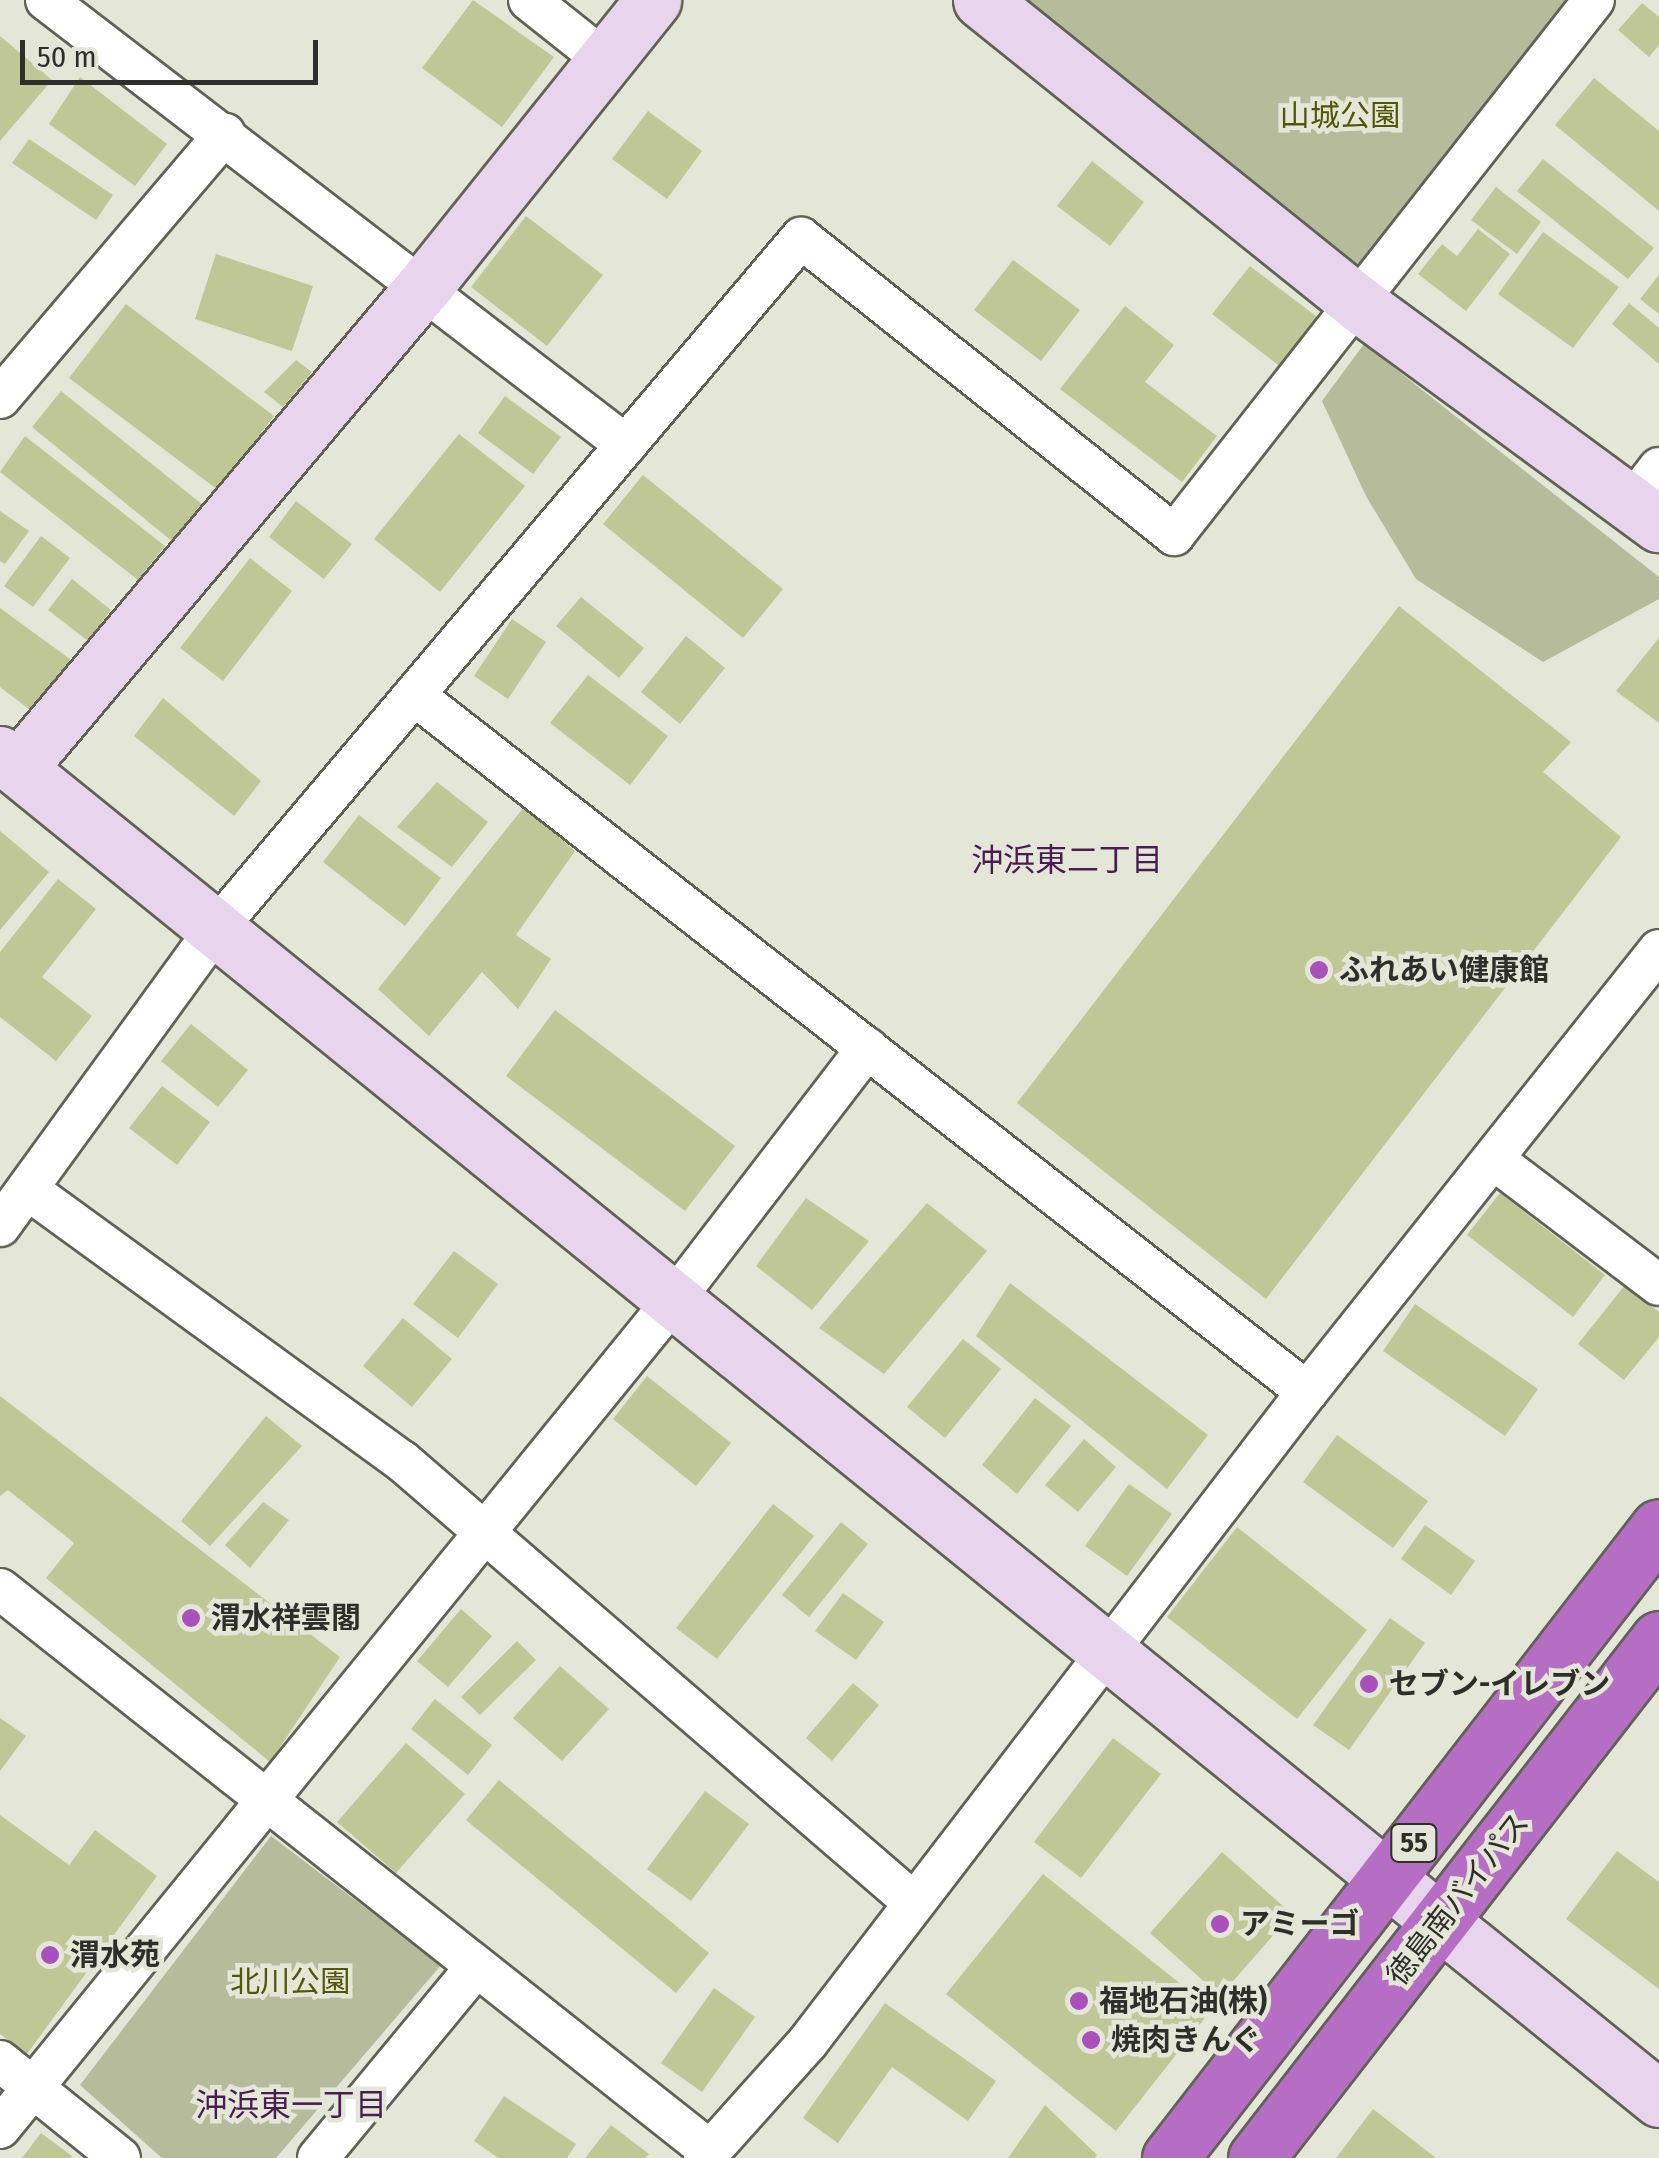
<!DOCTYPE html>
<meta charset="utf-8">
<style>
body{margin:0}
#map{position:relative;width:1659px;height:2158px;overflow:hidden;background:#e4e6d8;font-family:"Fira Sans Condensed","Noto Sans JP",sans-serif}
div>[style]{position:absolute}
.green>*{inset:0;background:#b6bb9b}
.building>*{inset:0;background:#c0c797}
.roads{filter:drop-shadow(2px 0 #606256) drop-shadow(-2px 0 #606256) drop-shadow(0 2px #606256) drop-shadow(0 -2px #606256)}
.street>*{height:40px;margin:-20px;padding:0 20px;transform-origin:20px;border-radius:20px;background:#fff}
.secondary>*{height:55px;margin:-27.5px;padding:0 27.5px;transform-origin:27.5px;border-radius:27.5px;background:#e9d4ee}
.highway>*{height:55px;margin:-27.5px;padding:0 27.5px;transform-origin:27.5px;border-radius:27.5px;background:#b66ec5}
.dots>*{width:28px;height:28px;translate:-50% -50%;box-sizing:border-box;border:5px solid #e4e6d8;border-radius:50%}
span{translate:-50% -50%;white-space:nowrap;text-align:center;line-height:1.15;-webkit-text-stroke:9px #e4e6d8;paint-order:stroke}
.shield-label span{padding:2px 8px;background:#e4e6d8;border:2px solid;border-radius:8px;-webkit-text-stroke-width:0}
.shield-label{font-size:28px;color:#2e2f2a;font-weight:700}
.park-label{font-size:30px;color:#515708}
.poi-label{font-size:30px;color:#2e2f2a;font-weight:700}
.left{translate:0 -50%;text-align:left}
.street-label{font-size:30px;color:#2e2f2a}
.neighbourhood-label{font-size:32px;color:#481d51}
.scale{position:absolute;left:20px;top:40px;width:298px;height:45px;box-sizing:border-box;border:5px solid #2e2f2a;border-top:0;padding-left:12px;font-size:30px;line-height:35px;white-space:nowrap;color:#2e2f2a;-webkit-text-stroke:8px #e4e6d8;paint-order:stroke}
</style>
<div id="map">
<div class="green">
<i style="clip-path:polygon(1010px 0,1572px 0,1361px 282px)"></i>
<i style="clip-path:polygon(1364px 344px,1659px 577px,1659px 599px,1543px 662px,1416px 579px,1366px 496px,1322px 401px)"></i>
<i style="clip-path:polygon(271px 1836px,441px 1965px,276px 2158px,162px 2158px,80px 2085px)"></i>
</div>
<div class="building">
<i style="clip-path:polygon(473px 0,554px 57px,502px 127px,422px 68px)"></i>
<i style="clip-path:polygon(1642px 3px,1659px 17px,1659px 45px,1649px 57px,1618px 30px)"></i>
<i style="clip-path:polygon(0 36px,52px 80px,0 141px)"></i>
<i style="clip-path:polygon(80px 77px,167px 144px,135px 186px,49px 124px)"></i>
<i style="clip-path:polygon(1594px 78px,1659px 131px,1659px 211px,1555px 125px)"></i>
<i style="clip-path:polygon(648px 111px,702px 151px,667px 199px,612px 159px)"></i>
<i style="clip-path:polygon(29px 139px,113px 195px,96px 220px,12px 163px)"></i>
<i style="clip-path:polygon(1543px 159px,1654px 248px,1628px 279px,1517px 191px)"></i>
<i style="clip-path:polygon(1092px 161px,1144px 202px,1110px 246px,1057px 206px)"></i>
<i style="clip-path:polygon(1496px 187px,1541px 222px,1517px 254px,1471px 220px)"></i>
<i style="clip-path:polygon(526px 216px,603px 275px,547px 346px,471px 287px)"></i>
<i style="clip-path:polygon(1478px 229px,1510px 254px,1466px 311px,1418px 274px,1442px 244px,1457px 256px)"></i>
<i style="clip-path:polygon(1543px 232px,1619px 287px,1573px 348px,1498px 294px)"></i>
<i style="clip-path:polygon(216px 254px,313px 286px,292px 351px,195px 319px)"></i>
<i style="clip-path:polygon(1013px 260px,1080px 310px,1041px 361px,974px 310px)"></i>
<i style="clip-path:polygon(1250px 266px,1320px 319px,1282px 368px,1212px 314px)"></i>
<i style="clip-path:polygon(1659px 275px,1659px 314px,1640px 299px)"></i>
<i style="clip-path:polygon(1629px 303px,1659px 328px,1659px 364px,1612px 324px)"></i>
<i style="clip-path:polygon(126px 304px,274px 416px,218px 490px,69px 378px)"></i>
<i style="clip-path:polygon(1125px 306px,1174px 345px,1145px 382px,1217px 436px,1182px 482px,1060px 389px)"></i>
<i style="clip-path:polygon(296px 360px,312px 372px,283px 407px,264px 392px)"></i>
<i style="clip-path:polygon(61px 391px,203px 505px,173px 542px,32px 427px)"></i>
<i style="clip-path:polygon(505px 396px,561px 437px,533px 474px,478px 433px)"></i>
<i style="clip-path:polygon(459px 434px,525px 486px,440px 592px,374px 539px)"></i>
<i style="clip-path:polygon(25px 436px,165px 546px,138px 580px,0 472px)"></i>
<i style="clip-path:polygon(643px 475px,783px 589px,743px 638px,603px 524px)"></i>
<i style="clip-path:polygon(296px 501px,352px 544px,324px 579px,269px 537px)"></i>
<i style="clip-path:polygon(0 511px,29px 531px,5px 564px,0 561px)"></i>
<i style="clip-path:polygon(41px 536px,70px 558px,33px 607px,4px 586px)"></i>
<i style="clip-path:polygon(250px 558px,292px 591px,223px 681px,180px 648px)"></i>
<i style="clip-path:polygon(72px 579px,111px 610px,88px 641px,48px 610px)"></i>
<i style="clip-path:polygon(581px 597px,644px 648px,619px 678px,556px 626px)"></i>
<i style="clip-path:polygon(1399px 606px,1571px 742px,1543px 772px,1621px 837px,1266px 1299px,1017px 1103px)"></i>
<i style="clip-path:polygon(0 608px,74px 662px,34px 713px,0 687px)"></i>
<i style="clip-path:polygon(512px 619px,546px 642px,508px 699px,474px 676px)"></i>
<i style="clip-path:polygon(686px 636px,725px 668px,680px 724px,641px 692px)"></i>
<i style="clip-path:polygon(1659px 638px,1659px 723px,1616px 691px)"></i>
<i style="clip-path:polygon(588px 675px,668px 736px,630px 785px,550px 723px)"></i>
<i style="clip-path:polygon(163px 698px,261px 781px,234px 816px,134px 736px)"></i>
<i style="clip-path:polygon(437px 782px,488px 822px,452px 867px,397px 827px)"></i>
<i style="clip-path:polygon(524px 807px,575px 851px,516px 935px,551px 959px,518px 1009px,482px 972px,429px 1036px,378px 989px)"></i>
<i style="clip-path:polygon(359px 815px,441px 878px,405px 926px,323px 862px)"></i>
<i style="clip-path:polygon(0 831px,49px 872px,0 930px)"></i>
<i style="clip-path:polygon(58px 879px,96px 909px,42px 977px,92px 1016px,56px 1061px,0 1017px,0 952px)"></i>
<i style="clip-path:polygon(555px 1010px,735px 1146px,685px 1211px,506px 1076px)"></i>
<i style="clip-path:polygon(191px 1024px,248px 1070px,218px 1107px,161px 1061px)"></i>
<i style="clip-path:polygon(162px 1086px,210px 1122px,177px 1165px,129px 1128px)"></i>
<i style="clip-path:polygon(1500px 1193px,1605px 1275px,1573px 1317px,1467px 1235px)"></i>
<i style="clip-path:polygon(806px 1198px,869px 1241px,812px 1310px,756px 1266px)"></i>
<i style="clip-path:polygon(927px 1203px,987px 1251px,884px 1374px,819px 1328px)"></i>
<i style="clip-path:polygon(454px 1251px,498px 1284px,458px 1338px,413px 1304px)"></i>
<i style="clip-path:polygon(1010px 1283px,1208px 1435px,1167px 1489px,976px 1336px)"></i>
<i style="clip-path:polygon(1625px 1285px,1659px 1312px,1659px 1337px,1624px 1380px,1578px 1344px)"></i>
<i style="clip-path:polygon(1415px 1304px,1538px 1389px,1505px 1436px,1383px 1351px)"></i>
<i style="clip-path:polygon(403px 1318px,452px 1359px,412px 1407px,363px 1366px)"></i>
<i style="clip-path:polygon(963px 1339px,1001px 1369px,945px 1438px,907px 1407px)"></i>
<i style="clip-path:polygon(647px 1376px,731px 1443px,696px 1486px,613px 1419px)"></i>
<i style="clip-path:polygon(0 1396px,340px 1657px,270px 1762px,46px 1578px,74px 1543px,8px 1490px,0 1496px)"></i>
<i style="clip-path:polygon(1035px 1398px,1071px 1426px,1017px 1494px,982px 1465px)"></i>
<i style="clip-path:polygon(266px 1416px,302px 1446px,210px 1546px,181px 1521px)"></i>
<i style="clip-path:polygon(1337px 1435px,1428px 1501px,1393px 1548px,1303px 1482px)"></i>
<i style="clip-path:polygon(1084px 1439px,1116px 1467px,1078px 1512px,1045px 1485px)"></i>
<i style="clip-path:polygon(1129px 1484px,1172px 1514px,1127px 1576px,1085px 1546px)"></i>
<i style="clip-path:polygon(263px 1502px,289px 1520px,250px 1568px,225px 1545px)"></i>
<i style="clip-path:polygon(773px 1504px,814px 1536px,717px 1659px,676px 1628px)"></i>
<i style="clip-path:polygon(841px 1522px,868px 1544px,809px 1617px,782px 1595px)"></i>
<i style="clip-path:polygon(1425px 1525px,1475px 1561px,1451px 1595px,1401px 1559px)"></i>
<i style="clip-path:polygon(1237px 1527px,1367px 1630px,1297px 1719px,1167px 1617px)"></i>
<i style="clip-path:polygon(843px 1593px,884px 1622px,856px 1660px,815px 1631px)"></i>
<i style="clip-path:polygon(461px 1609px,492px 1636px,448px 1687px,417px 1661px)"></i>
<i style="clip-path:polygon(1390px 1618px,1425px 1643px,1349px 1750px,1313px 1725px)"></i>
<i style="clip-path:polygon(517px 1641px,536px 1660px,480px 1715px,461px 1697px)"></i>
<i style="clip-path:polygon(560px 1666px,609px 1709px,562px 1761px,513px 1718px)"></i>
<i style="clip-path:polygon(853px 1683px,879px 1705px,832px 1761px,806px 1738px)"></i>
<i style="clip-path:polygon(435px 1699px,492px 1745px,468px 1775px,411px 1729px)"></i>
<i style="clip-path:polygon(0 1718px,26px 1736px,0 1771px)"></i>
<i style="clip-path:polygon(1113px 1738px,1161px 1774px,1081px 1878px,1034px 1842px)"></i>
<i style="clip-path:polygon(406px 1743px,465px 1794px,396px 1873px,337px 1822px)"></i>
<i style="clip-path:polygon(499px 1780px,709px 1953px,676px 1993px,466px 1820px)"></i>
<i style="clip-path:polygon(705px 1791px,749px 1824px,691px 1901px,647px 1869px)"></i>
<i style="clip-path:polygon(0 1815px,69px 1865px,95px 1830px,157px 1876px,27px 2054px,0 2034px)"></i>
<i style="clip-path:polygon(1617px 1851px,1659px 1882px,1659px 1989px,1566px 1919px)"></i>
<i style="clip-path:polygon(1222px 1852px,1292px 1914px,1220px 1996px,1150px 1933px)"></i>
<i style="clip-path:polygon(1043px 1874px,1212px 2009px,1116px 2131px,946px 1994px)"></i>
<i style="clip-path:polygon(714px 1988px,755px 2017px,702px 2092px,661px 2063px)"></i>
<i style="clip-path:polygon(885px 2003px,996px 2081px,968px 2121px,892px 2067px,838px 2143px,803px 2118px)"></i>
<i style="clip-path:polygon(504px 2096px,576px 2144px,567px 2158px,498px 2158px,474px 2141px)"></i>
<i style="clip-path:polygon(1045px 2105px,1097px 2155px,1095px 2158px,1008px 2158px)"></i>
<i style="clip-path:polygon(1373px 2109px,1436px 2158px,1336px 2158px)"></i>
<i style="clip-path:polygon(611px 2125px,649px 2154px,645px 2158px,585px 2158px)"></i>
<i style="clip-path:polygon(41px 2133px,72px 2156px,70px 2158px,22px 2158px)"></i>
</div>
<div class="roads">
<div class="street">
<i style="left:46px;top:0;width:731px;rotate:37.5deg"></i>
<i style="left:529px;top:0;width:93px;rotate:38.5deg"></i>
<i style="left:0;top:398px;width:347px;rotate:-49.6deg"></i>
<i style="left:1632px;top:503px;width:44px;rotate:-52.4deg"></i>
<i style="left:414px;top:695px;width:1133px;rotate:37.97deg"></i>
<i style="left:1493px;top:1159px;width:208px;rotate:37.2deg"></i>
<i style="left:30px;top:1191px;width:460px;rotate:36deg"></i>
<i style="left:402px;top:1461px;width:676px;rotate:40.8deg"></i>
<i style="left:0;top:1226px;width:366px;rotate:-54deg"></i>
<i style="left:215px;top:930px;width:907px;rotate:-49.74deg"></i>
<i style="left:801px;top:238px;width:477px;rotate:38.5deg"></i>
<i style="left:1174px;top:535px;width:680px;rotate:-51.87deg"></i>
<i style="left:0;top:1589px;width:906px;rotate:38.36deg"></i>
<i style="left:0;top:2061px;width:154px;rotate:38.9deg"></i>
<i style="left:0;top:2128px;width:1066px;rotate:-50.86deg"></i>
<i style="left:673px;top:1301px;width:319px;rotate:-52.5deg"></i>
<i style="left:318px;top:2158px;width:248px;rotate:-50.4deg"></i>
<i style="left:704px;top:2158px;width:156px;rotate:-48.1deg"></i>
<i style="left:808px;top:2042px;width:819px;rotate:-52.49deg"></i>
<i style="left:1307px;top:1392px;width:565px;rotate:-51.47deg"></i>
</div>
<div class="secondary">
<i style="left:981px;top:0;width:485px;rotate:38.8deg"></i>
<i style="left:1359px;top:304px;width:372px;rotate:36.3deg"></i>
<i style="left:0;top:754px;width:2136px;rotate:39.03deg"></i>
<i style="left:18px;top:768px;width:632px;rotate:-49.88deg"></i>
<i style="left:425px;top:285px;width:365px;rotate:-51.3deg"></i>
</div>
<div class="highway">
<i style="left:1170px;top:2158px;width:798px;rotate:-52.23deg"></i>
<i style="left:1256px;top:2158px;width:657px;rotate:-52.17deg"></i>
</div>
</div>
<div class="dots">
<i style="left:1319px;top:970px;background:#aa50bc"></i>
<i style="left:191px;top:1618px;background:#aa50bc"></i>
<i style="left:1369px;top:1684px;background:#aa50bc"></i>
<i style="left:1220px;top:1924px;background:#aa50bc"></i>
<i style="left:50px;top:1955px;background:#aa50bc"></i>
<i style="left:1079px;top:2001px;background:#aa50bc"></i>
<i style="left:1091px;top:2040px;background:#aa50bc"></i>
</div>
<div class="shield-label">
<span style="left:1414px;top:1843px">55</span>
</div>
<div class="park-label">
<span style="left:1340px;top:116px">山城公園</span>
<span style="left:290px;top:1982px">北川公園</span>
</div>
<div class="poi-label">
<span class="left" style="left:1339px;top:970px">ふれあい健康館</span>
<span class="left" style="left:211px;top:1618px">渭水祥雲閣</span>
<span class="left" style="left:1389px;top:1684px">セブン-イレブン</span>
<span class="left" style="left:1240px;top:1924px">アミーゴ</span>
<span class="left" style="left:70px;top:1955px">渭水苑</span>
<span class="left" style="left:1099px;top:2001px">福地石油(株)</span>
<span class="left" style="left:1111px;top:2040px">焼肉きんぐ</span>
</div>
<div class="street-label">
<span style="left:1458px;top:1899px;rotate:-52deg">徳島南バイパス</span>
</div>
<div class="neighbourhood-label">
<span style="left:1067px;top:860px">沖浜東二丁目</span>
<span style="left:291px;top:2105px">沖浜東一丁目</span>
</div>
<div class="scale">50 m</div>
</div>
